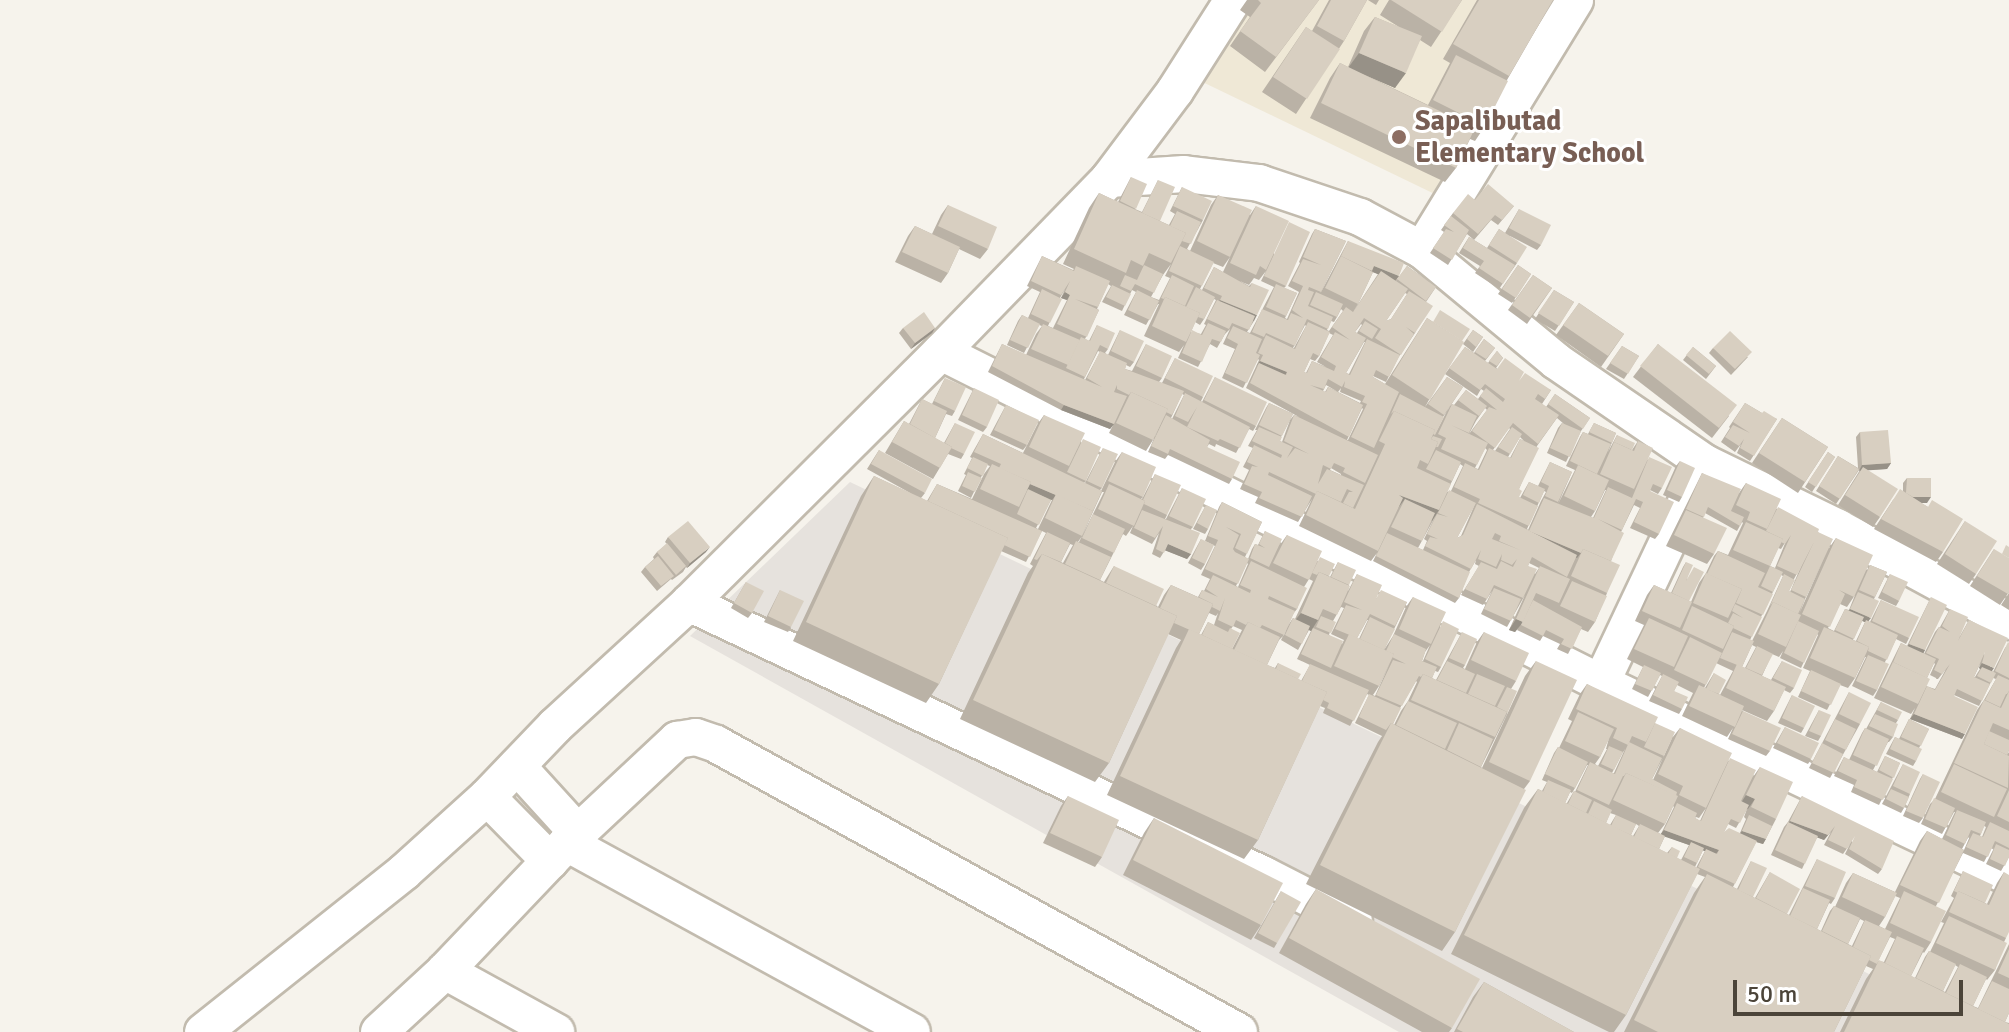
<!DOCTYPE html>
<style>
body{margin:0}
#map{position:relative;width:2009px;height:1032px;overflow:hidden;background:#f6f3ec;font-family:Signika,sans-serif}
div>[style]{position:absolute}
.industrial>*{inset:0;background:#e6e2dd}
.education>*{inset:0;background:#efe8d6}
.roads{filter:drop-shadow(2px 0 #c2bbae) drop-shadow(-2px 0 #c2bbae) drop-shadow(0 2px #c2bbae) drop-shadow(0 -2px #c2bbae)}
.minor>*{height:36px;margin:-18px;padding:0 18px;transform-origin:18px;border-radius:18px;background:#fff}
.wall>*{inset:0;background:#bab2a6}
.shaded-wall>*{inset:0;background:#979187}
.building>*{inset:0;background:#d8cfc1}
.dots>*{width:22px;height:22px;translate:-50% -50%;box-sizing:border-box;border:4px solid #fff;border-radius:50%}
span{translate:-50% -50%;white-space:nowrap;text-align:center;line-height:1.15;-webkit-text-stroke:6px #fff;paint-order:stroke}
.education-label{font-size:28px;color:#785e54;font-weight:700}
.left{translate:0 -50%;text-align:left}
.scale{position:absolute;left:1733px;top:980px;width:230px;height:36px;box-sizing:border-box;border:4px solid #4b4439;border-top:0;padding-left:10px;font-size:24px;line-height:28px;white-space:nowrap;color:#4b4439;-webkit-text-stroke:6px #fff;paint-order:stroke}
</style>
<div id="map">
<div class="industrial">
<i style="clip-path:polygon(850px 482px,1727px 903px,1985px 1032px,1399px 1032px,690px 636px)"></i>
</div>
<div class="education">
<i style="clip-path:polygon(1241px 0,1563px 0,1445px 199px,1188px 75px)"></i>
</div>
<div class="roads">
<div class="minor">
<i style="left:1109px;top:179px;width:75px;rotate:-3.8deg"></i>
<i style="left:1184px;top:174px;width:76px;rotate:6.8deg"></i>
<i style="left:1259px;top:183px;width:107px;rotate:18.6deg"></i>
<i style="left:1360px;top:217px;width:70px;rotate:28deg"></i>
<i style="left:1422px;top:250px;width:174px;rotate:39.6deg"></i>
<i style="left:1556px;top:361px;width:181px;rotate:34.4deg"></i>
<i style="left:1705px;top:463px;width:148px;rotate:26deg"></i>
<i style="left:1838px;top:528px;width:195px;rotate:28.5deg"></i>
<i style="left:1422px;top:250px;width:293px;rotate:-58.5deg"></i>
<i style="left:941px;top:352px;width:738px;rotate:26.63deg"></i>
<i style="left:1601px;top:683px;width:452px;rotate:25.4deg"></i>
<i style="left:689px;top:603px;width:636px;rotate:25.32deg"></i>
<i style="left:1264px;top:875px;width:101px;rotate:27.1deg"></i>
<i style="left:1601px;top:683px;width:243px;rotate:-64.7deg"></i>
<i style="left:517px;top:766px;width:91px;rotate:47.7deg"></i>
<i style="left:487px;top:797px;width:90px;rotate:45.5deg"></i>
<i style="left:567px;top:843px;width:393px;rotate:28.7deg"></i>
<i style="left:445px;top:971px;width:127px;rotate:28.8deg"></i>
<i style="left:203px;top:1032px;width:257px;rotate:-38.5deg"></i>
<i style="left:404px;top:872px;width:112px;rotate:-42.1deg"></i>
<i style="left:487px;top:797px;width:98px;rotate:-46.2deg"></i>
<i style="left:555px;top:726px;width:182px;rotate:-42.5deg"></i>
<i style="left:689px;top:603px;width:356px;rotate:-44.9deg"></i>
<i style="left:941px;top:352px;width:241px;rotate:-45.8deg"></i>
<i style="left:1109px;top:179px;width:110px;rotate:-53.1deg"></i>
<i style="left:1175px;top:91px;width:108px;rotate:-57.5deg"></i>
<i style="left:379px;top:1032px;width:90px;rotate:-42.7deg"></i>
<i style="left:445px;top:971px;width:177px;rotate:-46.4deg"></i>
<i style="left:567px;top:843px;width:151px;rotate:-43.1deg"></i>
<i style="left:677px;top:740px;width:19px;rotate:-9deg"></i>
<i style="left:696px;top:737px;width:21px;rotate:19deg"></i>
<i style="left:716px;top:744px;width:597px;rotate:28.84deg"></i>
</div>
</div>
<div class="wall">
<i style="clip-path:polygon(1247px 0,1319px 0,1265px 72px,1230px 46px,1250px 17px,1240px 10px)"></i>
<i style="clip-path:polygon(1329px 0,1367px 0,1344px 41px,1296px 114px,1262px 92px,1306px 27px,1312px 31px)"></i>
<i style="clip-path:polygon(1368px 0,1379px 0,1376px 5px)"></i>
<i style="clip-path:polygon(1389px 0,1462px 0,1431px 47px,1420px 40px,1395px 88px,1355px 70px,1428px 105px,1450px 63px,1443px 59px,1477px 0,1553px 0,1507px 80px,1485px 126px,1475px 141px,1470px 139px,1456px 168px,1445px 182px,1310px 118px,1330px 78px,1340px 63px,1348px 67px,1364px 31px,1375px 17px,1399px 27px,1380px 15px)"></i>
<i style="clip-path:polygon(evenodd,1131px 177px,1135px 209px,1142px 212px,1158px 180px,1160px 221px,1169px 225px,1175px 214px,1170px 211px,1182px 187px,1203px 220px,1187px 249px,1190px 251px,1211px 205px,1218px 195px,1250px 215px,1256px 206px,1286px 286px,1284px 288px,1297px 293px,1285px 318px,1287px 319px,1299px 292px,1288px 286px,1300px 263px,1299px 262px,1312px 234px,1315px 229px,1346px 241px,1320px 294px,1348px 241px,1399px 276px,1396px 281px,1407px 266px,1436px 287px,1426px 302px,1415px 333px,1398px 358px,1386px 382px,1373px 376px,1373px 377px,1385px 384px,1427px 318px,1462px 341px,1425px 407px,1447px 377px,1463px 387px,1443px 417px,1434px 436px,1448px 409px,1452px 404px,1454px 405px,1466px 390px,1478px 399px,1484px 391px,1481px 389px,1477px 396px,1445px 374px,1465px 347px,1474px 353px,1484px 339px,1495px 348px,1485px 361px,1488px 363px,1497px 351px,1503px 358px,1496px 368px,1519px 381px,1551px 390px,1542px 404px,1546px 407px,1555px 394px,1590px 418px,1581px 431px,1566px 462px,1547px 453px,1558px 428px,1562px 423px,1564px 424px,1557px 418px,1537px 446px,1519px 489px,1519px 497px,1520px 498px,1529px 482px,1538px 486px,1550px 462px,1572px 472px,1558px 504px,1575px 470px,1566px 466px,1580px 437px,1583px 432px,1588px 434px,1594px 423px,1616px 433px,1608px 452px,1617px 435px,1632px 450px,1638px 441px,1662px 488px,1658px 494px,1650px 490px,1659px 534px,1655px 539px,1630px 528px,1640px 508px,1634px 505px,1621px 532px,1611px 561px,1607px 593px,1595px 622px,1588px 632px,1581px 629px,1568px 654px,1557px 649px,1560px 644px,1543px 636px,1540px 641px,1517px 630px,1518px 628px,1515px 632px,1509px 630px,1525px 595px,1507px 627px,1481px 614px,1492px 591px,1483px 605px,1461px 595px,1479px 566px,1475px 564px,1476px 560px,1469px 572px,1459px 598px,1455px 603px,1373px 561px,1377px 553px,1371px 561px,1299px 526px,1312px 499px,1298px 522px,1255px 503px,1258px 497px,1240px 489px,1249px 470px,1243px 467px,1253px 448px,1248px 446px,1257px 430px,1255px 430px,1266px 408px,1269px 403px,1293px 414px,1281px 437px,1280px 441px,1282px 442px,1290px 420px,1294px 415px,1299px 417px,1246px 388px,1259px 360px,1258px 359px,1243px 388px,1222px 378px,1235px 349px,1223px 344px,1230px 329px,1225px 334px,1217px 348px,1210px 344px,1198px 367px,1178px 358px,1184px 345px,1179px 352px,1144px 336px,1159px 304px,1158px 304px,1146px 325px,1124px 315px,1136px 292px,1132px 290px,1122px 311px,1102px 302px,1111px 286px,1108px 284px,1097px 309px,1099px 310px,1085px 339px,1089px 341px,1097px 325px,1108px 349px,1105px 353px,1108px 355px,1120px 330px,1134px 362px,1130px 367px,1126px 365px,1125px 369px,1132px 371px,1146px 344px,1162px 378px,1159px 382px,1162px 383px,1175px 358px,1203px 397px,1201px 401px,1202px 402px,1215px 377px,1256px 426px,1253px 431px,1249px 429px,1236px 453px,1216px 444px,1215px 447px,1209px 444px,1207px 447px,1232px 479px,1229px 484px,1168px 455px,1165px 459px,1148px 452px,1163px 418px,1153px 440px,1146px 451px,1109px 433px,1113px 425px,1110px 429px,1061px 410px,988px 372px,1002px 344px,1026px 355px,1036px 334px,1042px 326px,1039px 325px,1024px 353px,1007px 345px,1018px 321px,1022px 315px,1028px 318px,1040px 292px,1027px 286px,1042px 256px,1073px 270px,1074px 269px,1063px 264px,1089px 208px,1099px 193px,1118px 202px,1131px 177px,1230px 257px,1223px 272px,1214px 267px,1202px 290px,1200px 289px,1213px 263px,1223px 267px,1230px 257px,1131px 177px,1171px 264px,1165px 276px,1170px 278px,1159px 300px,1151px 297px,1163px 275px,1171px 264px,1131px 177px,1266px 271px,1261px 281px,1274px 287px,1250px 333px,1247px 332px,1254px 321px,1252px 283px,1249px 286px,1240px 281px,1249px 285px,1254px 278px,1259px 280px,1266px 271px,1131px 177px,1373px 272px,1378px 274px,1353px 312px,1358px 304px,1373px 272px,1131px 177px,1065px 289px,1061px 298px,1067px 300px,1053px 328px,1048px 326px,1060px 298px,1065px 289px,1131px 177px,1405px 293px,1407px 294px,1391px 319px,1386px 321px,1405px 293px,1131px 177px,1214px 299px,1216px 300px,1204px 324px,1206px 325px,1201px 334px,1191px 332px,1195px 322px,1200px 325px,1204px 319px,1214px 299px,1131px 177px,1341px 309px,1343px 311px,1329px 331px,1327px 330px,1331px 321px,1334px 322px,1337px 317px,1341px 309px,1131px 177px,1361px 324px,1362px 325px,1357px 333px,1355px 332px,1361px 324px,1131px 177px,1305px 325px,1306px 326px,1294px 348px,1293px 348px,1305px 325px,1131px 177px,1329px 333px,1333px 335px,1317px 362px,1326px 367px,1312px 361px,1306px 373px,1304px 372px,1310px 359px,1315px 361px,1319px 356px,1329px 333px,1131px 177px,1364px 342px,1365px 342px,1349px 374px,1346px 373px,1364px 342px,1131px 177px,1098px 351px,1100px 352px,1085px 380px,1084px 379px,1098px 351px,1131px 177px,1326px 385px,1338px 392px,1341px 388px,1340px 392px,1361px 401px,1360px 403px,1328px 387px,1325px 392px,1323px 391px,1326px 385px,1131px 177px,1182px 394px,1184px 395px,1172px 419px,1171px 418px,1182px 394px,1131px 177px,1362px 408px,1363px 409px,1348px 440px,1347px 440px,1362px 408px,1131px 177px,1485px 408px,1487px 410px,1469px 434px,1476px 421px,1485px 408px,1131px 177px,1509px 428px,1510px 429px,1495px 451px,1493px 450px,1509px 428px,1131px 177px,1520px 437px,1524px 441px,1520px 439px,1510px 458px,1508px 457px,1520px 437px,1131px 177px,1485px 448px,1487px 450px,1478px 469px,1475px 468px,1485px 448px,1131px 177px,1460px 464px,1463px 466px,1451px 491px,1447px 492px,1460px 464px,1131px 177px,1331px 468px,1341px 474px,1341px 475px,1330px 470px,1331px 468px,1131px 177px,1605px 490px,1606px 490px,1593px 518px,1591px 517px,1595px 511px,1605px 490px,1131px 177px,1544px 491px,1546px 492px,1541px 501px,1528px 530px,1527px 529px,1544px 491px,1131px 177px,1475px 504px,1461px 536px,1457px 538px,1475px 504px,1131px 177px,1436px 515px,1424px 539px,1427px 541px,1423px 550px,1418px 548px,1436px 515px,1131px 177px,1529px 563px,1539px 568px,1535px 574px,1528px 566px,1529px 563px)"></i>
<i style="clip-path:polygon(1475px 200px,1514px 206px,1498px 225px,1491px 220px,1474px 240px,1467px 234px,1448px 265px,1430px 253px,1444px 232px,1441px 230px,1453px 213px)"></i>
<i style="clip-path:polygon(948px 205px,988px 249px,980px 259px,959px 249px,948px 273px,941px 283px,895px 262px,908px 236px,915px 226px,932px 234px,941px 215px)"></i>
<i style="clip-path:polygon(1519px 209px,1541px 245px,1537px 250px,1510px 236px,1517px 263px,1499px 289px,1475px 273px,1480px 266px,1459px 253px,1469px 237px,1487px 248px,1499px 229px,1505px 233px)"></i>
<i style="clip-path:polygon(1518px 265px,1531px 274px,1512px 303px,1498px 294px)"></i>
<i style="clip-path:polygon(1533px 275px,1552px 288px,1527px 324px,1508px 310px)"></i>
<i style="clip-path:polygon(1554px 290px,1574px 302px,1555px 331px,1535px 319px)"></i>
<i style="clip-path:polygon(1579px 303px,1624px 334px,1601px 367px,1556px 335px)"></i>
<i style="clip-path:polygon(903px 328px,935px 328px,932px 333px,911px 349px,899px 333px)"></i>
<i style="clip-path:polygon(1473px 330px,1483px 337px,1473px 352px,1463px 344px)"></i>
<i style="clip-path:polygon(1658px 344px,1729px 416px,1712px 438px,1633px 377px)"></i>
<i style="clip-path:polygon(1622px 346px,1639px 356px,1624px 379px,1606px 369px)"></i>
<i style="clip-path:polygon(1693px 347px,1716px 366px,1706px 379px,1683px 360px)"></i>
<i style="clip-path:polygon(1713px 348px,1748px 357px,1731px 375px,1709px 353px)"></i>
<i style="clip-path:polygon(945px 378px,955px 411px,952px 416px,946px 414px,935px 438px,944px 443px,955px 423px,964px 454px,961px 459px,948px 454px,933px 479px,885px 453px,904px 421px,909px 424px,922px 399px,932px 404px)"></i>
<i style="clip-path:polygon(974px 388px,987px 427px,983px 432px,958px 420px)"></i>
<i style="clip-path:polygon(1745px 403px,1762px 413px,1777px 419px,1750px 461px,1737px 453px,1741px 444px,1735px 452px,1721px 442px,1730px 428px,1729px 427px)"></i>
<i style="clip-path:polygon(1006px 405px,1027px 445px,1023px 450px,990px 435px)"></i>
<i style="clip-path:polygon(evenodd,1044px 415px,1081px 441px,1086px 481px,1084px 483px,1085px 483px,1103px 448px,1102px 488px,1100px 490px,1101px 491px,1115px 462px,1122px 452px,1143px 497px,1141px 499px,1142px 499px,1155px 474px,1167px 515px,1165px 519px,1166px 519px,1182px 488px,1193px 527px,1191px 529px,1191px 554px,1187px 559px,1165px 550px,1160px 558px,1152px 554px,1159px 533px,1152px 544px,1130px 533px,1133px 526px,1126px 536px,1123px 534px,1100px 580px,1104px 582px,1114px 566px,1158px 607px,1164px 595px,1171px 585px,1198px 597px,1202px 590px,1204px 591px,1210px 579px,1201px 575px,1215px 546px,1205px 541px,1219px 507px,1222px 502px,1262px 522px,1245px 557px,1248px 559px,1252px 549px,1255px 544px,1258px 545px,1265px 531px,1280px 545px,1287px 535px,1317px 561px,1329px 576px,1330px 577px,1338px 562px,1349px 585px,1348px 591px,1357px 574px,1376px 598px,1407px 602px,1384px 650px,1393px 636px,1406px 607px,1413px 597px,1440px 625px,1441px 667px,1438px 672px,1435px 671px,1432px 678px,1436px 680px,1462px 632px,1465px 665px,1463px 668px,1465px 669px,1477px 642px,1484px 632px,1516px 681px,1511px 689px,1507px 714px,1481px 767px,1482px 768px,1525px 676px,1536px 661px,1530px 781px,1524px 789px,1455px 932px,1442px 951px,1306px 884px,1378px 742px,1382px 736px,1355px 723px,1369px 695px,1367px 694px,1350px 726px,1323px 713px,1325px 708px,1320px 706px,1258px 840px,1244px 859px,1107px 795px,1176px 648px,1181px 640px,1168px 634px,1109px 763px,1095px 782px,960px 719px,1028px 573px,1033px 566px,1030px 564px,1046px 533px,1042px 531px,1026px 562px,1001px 551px,939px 684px,926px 703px,793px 641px,861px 496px,874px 476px,912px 494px,867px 469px,879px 450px,925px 493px,921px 498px,927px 501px,937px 484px,972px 499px,984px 474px,990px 466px,987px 465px,971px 498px,958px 491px,966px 475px,964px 474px,972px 458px,970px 457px,983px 434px,1023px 453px,1037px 425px,1044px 415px,1102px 492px,1104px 492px,1079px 542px,1078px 542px,1082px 536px,1102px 492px,1044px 415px,1051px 500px,1052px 500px,1038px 529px,1036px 528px,1051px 500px,1044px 415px,1070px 544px,1073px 545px,1063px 563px,1061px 562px,1070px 544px,1044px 415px,1247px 563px,1248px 564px,1238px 587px,1236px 586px,1247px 563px,1044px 415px,1309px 579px,1313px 581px,1295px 619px,1293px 618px,1289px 624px,1281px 640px,1298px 650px,1309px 630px,1311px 631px,1297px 659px,1310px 665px,1301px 681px,1278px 663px,1275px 668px,1267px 665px,1279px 640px,1284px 635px,1293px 614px,1297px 609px,1304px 587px,1309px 579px,1044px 415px,1341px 607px,1344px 608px,1331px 634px,1344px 640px,1342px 644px,1329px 635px,1333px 621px,1341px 607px,1044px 415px,1209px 613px,1216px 616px,1218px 613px,1214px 625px,1208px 622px,1201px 635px,1199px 634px,1209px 613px,1044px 415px,1367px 620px,1368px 620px,1359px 639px,1357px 638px,1367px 620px,1044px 415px,1233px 626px,1242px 630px,1232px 649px,1231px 629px,1233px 626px,1044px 415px,1430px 645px,1423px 661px,1422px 661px,1425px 652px,1430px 645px,1044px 415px,1390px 663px,1375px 696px,1373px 695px,1379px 686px,1390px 663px,1044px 415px,1416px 681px,1417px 682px,1408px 701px,1401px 711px,1394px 725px,1393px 724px,1400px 708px,1416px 681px)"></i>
<i style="clip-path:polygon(1782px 418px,1828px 447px,1798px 493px,1752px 463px)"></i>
<i style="clip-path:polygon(1860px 432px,1891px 463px,1887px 469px,1868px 470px,1880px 517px,1873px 527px,1838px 505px,1860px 470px,1859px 470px,1836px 504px,1816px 491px,1838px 456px,1858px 468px,1856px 437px)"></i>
<i style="clip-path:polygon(1828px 452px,1835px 457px,1812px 492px,1805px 487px)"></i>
<i style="clip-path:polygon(1680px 461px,1682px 497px,1679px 502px,1663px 495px,1676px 466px)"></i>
<i style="clip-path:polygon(evenodd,1702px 473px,1739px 493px,1746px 483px,1777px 509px,1818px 532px,1829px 548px,1836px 538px,1867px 570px,1870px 565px,1887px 572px,1874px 599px,1868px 621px,1870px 622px,1881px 600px,1909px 638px,1906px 644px,1896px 639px,1885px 662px,1877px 690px,1873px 696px,1852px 686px,1866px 657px,1865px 657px,1855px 678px,1848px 688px,1840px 685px,1827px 710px,1798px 697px,1810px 671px,1803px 668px,1818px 635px,1817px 634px,1801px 668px,1780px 658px,1783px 651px,1779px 657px,1772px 654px,1762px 676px,1771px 680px,1782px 661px,1794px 688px,1790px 693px,1784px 690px,1774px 711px,1767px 721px,1742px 710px,1770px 751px,1766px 756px,1728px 739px,1733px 728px,1727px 737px,1682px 716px,1693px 693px,1677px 685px,1674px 691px,1682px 709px,1679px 714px,1649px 701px,1662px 676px,1660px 675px,1648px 697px,1632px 689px,1643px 667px,1627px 659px,1644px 625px,1635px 621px,1647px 595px,1654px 585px,1671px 593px,1683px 567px,1686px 562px,1689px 601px,1691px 602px,1699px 583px,1706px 573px,1714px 556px,1718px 551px,1728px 555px,1743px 523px,1742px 522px,1737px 531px,1705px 513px,1703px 518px,1714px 554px,1707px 564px,1666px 546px,1702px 473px,1786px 541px,1775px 568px,1770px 566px,1778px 548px,1781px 549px,1786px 541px,1702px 473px,1824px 558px,1799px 614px,1805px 599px,1824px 558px,1702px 473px,1802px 564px,1790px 592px,1789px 591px,1794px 579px,1802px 564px,1702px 473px,1781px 575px,1783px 576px,1767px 611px,1752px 641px,1750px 640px,1781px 575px,1702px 473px,1855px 595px,1849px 610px,1845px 609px,1834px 631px,1828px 628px,1840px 604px,1847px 607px,1855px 595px,1702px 473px,1862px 621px,1865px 622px,1856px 641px,1853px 640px,1862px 621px,1702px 473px,1752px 645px,1756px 647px,1745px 668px,1742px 667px,1752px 645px,1702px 473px,1716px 663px,1733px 671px,1720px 695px,1719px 694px,1714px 673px,1705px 688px,1704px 688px,1716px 663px)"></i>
<i style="clip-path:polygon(1907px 478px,1927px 503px,1921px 503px,1928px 507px,1943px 552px,1936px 562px,1874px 529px,1893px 500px,1903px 491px,1903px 483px)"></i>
<i style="clip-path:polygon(1206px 505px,1208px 529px,1205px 534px,1193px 529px)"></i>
<i style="clip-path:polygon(1965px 521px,1976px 574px,1969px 584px,1937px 564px)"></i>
<i style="clip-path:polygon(668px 537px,706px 552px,687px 568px,686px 567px,683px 572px,672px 580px,671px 579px,657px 591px,641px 572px,645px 567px,654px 559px,653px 557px,657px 552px,667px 544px,665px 542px)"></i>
<i style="clip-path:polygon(1201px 539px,1205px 564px,1201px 570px,1188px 563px)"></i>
<i style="clip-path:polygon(1994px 549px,2009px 592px,2000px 605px,1970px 586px)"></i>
<i style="clip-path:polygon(1890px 574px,1899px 601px,1896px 606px,1878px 598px)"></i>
<i style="clip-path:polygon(746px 582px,752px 613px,748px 618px,731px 608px)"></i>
<i style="clip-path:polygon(780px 590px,791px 627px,788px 632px,764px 622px)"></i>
<i style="clip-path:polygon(2009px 593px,2009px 610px,2001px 605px)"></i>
<i style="clip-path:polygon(evenodd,1931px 597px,1925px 650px,1923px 653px,1924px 654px,1935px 632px,1939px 627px,1940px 627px,1950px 609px,1960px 636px,1969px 620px,1992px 671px,1993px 672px,2005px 648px,2009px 643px,2009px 750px,2007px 755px,2009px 752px,2009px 857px,2001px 871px,1986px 864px,1994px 848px,1992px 847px,1984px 862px,1963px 853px,1936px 906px,1931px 942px,1924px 953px,1923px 952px,1911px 976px,1915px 978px,1925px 957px,1929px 951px,1930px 952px,1944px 923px,1941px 922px,1954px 898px,1951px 896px,1963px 871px,1985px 903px,1987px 904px,1997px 883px,2004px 872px,2006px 938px,2004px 942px,1995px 970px,1987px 980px,1986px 979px,1973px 1006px,1978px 1008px,2009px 944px,2009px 1013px,2005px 1022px,2009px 1023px,2009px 1032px,1840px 1032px,1866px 979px,1873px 969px,1866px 966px,1834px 1032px,1624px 1032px,1694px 893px,1705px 877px,1697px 874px,1626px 1015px,1614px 1032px,1609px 1032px,1451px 954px,1524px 808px,1538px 789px,1542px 791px,1547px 782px,1542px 780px,1554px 753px,1558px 747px,1559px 748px,1572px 721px,1568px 719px,1580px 694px,1587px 684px,1655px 723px,1664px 756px,1652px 779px,1653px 780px,1672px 738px,1680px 728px,1753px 777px,1760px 767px,1776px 819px,1763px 844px,1756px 842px,1733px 887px,1737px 889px,1751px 861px,1753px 897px,1755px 898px,1770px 872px,1787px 914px,1789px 915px,1817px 859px,1835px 898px,1831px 904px,1829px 903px,1817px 929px,1821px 931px,1830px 911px,1834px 906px,1835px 907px,1846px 883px,1853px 873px,1895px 892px,1920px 841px,1927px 831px,1942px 839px,1955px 812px,1954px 812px,1942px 834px,1921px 824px,1930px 804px,1935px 799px,1977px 710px,1984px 700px,1996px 679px,1993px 678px,1979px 706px,1954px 695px,1962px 739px,1910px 719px,1915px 708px,1911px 714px,1874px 698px,1898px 649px,1901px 643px,1907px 646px,1931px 597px,1934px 663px,1935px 664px,1930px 675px,1938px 679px,1946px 669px,1935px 689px,1926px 686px,1927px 678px,1934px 663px,1931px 597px,1980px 664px,1979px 668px,1980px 669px,1975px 677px,1974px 677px,1980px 664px,1931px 597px,1609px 738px,1606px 749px,1607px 749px,1598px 766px,1595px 764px,1600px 757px,1609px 738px,1931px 597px,1625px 749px,1614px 773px,1612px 773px,1622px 754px,1625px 749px,1931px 597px,1587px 765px,1588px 765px,1575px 792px,1574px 791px,1567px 803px,1565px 803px,1570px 792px,1572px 793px,1575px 788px,1587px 765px,1931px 597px,1673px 806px,1674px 807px,1661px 834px,1658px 833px,1665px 824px,1673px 806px,1931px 597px,1706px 808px,1700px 821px,1695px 818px,1696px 817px,1699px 818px,1706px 808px,1931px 597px,1747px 809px,1744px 817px,1746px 819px,1740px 833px,1724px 832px,1728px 824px,1736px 828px,1747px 809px,1931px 597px,1610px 813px,1616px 815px,1610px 825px,1606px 823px,1610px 813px,1931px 597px,1636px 824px,1639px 826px,1633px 836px,1631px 835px,1636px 824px,1931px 597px,1984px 826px,1986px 827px,1982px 837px,1980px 836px,1984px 826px,1931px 597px,1665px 836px,1689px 845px,1681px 860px,1677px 858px,1672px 847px,1667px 853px,1659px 849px,1665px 836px,1931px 597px,1969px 836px,1970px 836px,1964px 850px,1962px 849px,1969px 836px,1931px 597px,1703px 850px,1705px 851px,1696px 868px,1695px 867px,1703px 850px,1931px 597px,1895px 896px,1900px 898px,1885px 929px,1879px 926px,1885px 917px,1895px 896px,1931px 597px,1860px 919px,1864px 921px,1852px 946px,1848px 944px,1860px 919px,1931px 597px,1890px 937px,1895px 939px,1884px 962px,1878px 961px,1890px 937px,1931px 597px,1955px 965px,1958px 967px,1945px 992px,1943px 991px,1955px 965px)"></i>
<i style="clip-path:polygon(1849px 692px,1860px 724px,1830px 778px,1809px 768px)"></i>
<i style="clip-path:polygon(1792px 695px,1804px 728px,1801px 733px,1778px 723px)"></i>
<i style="clip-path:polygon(1881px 702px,1898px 720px,1896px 723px,1893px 737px,1889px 742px,1888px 742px,1873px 770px,1877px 772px,1885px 756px,1900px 763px,1879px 805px,1851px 792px,1854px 785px,1834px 776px,1844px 757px,1849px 760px,1862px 733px,1865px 728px,1866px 729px)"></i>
<i style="clip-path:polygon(1819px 710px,1821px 736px,1818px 741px,1805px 736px)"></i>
<i style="clip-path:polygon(1909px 719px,1929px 729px,1919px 748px,1916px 761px,1913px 766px,1886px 754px,1895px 737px,1899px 739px)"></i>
<i style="clip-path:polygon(1785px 727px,1811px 759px,1808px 764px,1773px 748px)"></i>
<i style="clip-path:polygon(1903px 764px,1910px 794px,1904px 808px,1901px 813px,1882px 804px)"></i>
<i style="clip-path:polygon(1923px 774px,1923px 818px,1919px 823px,1903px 816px,1920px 779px)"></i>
<i style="clip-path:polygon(1068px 796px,1102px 857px,1095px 867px,1043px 843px,1061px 806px)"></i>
<i style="clip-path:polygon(1802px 796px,1882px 869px,1878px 874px,1845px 854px,1850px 844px,1843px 854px,1824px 845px,1831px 832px,1824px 840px,1817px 837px,1802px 869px,1771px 855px,1784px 827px,1788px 822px)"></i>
<i style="clip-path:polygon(1154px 818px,1261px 925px,1251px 940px,1123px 875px,1144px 833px)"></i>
<i style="clip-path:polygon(1316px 889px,1452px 1028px,1449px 1032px,1422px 1032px,1279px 953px,1306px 904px)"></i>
<i style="clip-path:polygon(1281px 891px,1277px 943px,1274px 948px,1254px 938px)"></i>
<i style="clip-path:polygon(1484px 982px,1574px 1032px,1454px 1032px,1473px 997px)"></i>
</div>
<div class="shaded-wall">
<i style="clip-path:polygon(1359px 53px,1406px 73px,1395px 88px,1348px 68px)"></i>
<i style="clip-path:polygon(1374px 266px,1399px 276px,1395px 281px,1370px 271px)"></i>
<i style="clip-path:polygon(1065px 292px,1070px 295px,1067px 300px,1061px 298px)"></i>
<i style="clip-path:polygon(1220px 300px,1257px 315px,1254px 321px,1217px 305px)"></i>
<i style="clip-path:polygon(935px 328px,932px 333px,911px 349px,915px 343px)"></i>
<i style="clip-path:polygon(1260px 361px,1287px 372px,1284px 377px,1259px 363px,1256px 366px)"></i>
<i style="clip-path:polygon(1064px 405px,1114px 424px,1110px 429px,1061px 410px)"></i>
<i style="clip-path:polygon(1891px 463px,1887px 469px,1859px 471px,1862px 465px)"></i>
<i style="clip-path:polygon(998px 471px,1056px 495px,1052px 500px,994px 476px)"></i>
<i style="clip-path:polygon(1399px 495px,1439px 510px,1432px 521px,1405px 499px,1398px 508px)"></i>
<i style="clip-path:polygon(1906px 497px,1931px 497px,1927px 503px,1903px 503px)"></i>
<i style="clip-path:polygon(1529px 531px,1581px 553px,1577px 558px,1525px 536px)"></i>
<i style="clip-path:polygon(1168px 544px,1191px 554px,1187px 559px,1164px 550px)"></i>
<i style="clip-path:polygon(710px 547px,706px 552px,687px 568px,690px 563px)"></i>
<i style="clip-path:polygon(1850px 609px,1871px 618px,1867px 623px,1847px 614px)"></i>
<i style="clip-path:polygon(1301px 613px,1318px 620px,1311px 631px,1293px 623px)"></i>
<i style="clip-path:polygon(1516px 619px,1523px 622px,1515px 632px,1509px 630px)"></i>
<i style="clip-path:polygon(1909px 644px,1925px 650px,1922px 656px,1906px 649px)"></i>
<i style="clip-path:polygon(1982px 663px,1994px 668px,1990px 674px,1979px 668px)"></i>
<i style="clip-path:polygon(1914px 714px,1965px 734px,1962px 739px,1910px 719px)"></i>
<i style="clip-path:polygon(1746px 795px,1755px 799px,1748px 809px,1739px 806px)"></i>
<i style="clip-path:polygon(1790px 821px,1828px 835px,1824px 840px,1786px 826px)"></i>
<i style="clip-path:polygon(1664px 830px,1719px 850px,1715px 855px,1689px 845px,1691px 842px,1689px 845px,1660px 835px)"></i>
<i style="clip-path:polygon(1742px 831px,1766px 839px,1763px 844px,1738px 836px)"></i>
</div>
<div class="building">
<i style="clip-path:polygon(1258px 0,1319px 0,1276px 57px,1240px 31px,1261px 3px)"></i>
<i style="clip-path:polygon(1331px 0,1367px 0,1344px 41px,1317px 26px)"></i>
<i style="clip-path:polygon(1391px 0,1462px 0,1442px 32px)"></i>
<i style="clip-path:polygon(1479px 0,1553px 0,1509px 76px,1453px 44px)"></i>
<i style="clip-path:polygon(1375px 17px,1422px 36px,1406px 73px,1359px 53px)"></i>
<i style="clip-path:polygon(1306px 27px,1340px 49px,1307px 99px,1273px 77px)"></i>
<i style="clip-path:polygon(1456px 55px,1508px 81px,1485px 126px,1433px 100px)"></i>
<i style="clip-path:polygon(1340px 63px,1475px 128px,1456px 168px,1321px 103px)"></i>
<i style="clip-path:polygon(1131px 177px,1147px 184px,1136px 209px,1120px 201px)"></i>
<i style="clip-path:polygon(1158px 180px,1175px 187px,1160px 221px,1142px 213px)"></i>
<i style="clip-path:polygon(1488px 184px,1514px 206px,1502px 220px,1495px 215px,1478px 234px,1453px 213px,1468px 194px,1475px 200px)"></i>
<i style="clip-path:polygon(1182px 187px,1212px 201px,1203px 220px,1173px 206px)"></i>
<i style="clip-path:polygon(1099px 193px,1186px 233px,1171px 263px,1149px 253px,1143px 266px,1131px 260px,1126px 273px,1074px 249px)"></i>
<i style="clip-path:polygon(1218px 195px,1252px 210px,1230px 257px,1197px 241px)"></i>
<i style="clip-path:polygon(948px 205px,997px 227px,988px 249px,938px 226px)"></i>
<i style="clip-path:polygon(1256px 206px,1289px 221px,1266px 270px,1260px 266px,1256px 275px,1230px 263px)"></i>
<i style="clip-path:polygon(1519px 209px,1551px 225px,1541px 245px,1509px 228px)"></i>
<i style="clip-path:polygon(1177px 211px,1201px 222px,1191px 244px,1182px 241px,1186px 233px,1170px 226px)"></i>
<i style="clip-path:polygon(1451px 216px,1469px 230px,1452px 260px,1433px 248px,1446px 229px,1454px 232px,1444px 225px)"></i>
<i style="clip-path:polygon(1289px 222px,1310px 232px,1286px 286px,1264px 276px)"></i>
<i style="clip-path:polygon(915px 226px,960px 247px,948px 273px,902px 252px)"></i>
<i style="clip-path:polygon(1315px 229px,1346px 241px,1321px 292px,1309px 287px,1308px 290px,1314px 292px,1308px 306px,1333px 317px,1328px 329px,1307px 319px,1295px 346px,1266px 333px,1264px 337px,1252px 332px,1262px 309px,1288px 320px,1291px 313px,1303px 318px,1292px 310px,1303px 286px,1292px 281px,1303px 259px,1321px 265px,1303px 257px)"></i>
<i style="clip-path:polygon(1499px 229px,1527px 247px,1517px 263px,1489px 245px)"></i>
<i style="clip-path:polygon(1469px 237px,1515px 265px,1503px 284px,1479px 268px,1484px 261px,1463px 248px)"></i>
<i style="clip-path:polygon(1348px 241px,1404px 263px,1399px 276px,1374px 266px,1372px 271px,1341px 256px)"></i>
<i style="clip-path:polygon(1180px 246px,1214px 262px,1202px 286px,1169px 271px)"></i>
<i style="clip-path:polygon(1042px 256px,1074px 271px,1076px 266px,1110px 281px,1098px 307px,1075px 299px,1099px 310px,1087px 337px,1057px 324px,1070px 295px,1065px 292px,1070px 281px,1061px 295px,1031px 281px)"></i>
<i style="clip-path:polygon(1341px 256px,1373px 272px,1358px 304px,1325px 288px)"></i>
<i style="clip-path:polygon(1144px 265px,1163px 274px,1154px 293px,1135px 284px,1131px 291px,1120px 286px,1125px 275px,1137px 280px)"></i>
<i style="clip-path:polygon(1518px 265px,1531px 274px,1516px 298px,1502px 289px)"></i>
<i style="clip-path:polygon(1407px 266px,1436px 287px,1426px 301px,1397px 279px)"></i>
<i style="clip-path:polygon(1214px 267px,1250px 287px,1252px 283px,1269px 290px,1257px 315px,1220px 300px,1222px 296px,1204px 288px)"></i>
<i style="clip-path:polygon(1381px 271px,1408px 289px,1386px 321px,1391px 319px,1409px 291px,1433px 306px,1415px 333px,1406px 327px,1414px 334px,1401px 355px,1375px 338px,1381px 329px,1364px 318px,1355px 332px,1366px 338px,1346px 373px,1350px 375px,1367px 339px,1400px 355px,1389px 377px,1376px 370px,1373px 377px,1399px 392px,1374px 448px,1351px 437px,1367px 404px,1362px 402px,1365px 396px,1344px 387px,1345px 381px,1342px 387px,1328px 379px,1324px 389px,1310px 385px,1326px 392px,1328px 387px,1363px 405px,1349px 437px,1250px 383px,1259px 363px,1286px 375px,1287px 372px,1260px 361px,1263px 355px,1258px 353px,1266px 335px,1295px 349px,1308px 322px,1330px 332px,1319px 356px,1313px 353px,1304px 372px,1307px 373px,1312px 361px,1334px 371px,1336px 366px,1321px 357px,1335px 332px,1350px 340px,1332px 327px,1346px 307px,1353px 312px)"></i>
<i style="clip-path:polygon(1172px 275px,1194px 286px,1185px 306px,1165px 297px,1164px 299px,1161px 298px)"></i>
<i style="clip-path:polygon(1533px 275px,1552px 288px,1530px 318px,1512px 305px)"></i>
<i style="clip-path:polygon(1276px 284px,1297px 293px,1286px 316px,1266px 307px)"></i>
<i style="clip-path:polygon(1112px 285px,1131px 294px,1125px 306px,1106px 297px)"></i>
<i style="clip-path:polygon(1196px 287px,1215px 297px,1204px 319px,1198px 317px,1200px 313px,1186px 307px)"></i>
<i style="clip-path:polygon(1042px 289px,1062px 299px,1050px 323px,1031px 314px)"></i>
<i style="clip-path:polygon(1137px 290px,1159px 301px,1150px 320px,1128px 310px)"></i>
<i style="clip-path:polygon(1554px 290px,1574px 302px,1559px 326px,1538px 313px)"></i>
<i style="clip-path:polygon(1316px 292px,1343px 304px,1337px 317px,1310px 305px)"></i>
<i style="clip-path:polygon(1165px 297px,1200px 313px,1186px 342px,1152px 326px)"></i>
<i style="clip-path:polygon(1217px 300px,1255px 316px,1249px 330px,1232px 323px,1229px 329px,1207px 319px)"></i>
<i style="clip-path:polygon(1579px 303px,1624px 334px,1608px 356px,1563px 325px)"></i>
<i style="clip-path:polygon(1440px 310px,1470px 329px,1462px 341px,1433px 322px)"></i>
<i style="clip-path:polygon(924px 312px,935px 328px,915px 343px,903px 328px)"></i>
<i style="clip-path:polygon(1022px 315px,1040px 324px,1028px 348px,1010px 340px)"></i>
<i style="clip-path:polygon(1427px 318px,1464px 342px,1430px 400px,1392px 375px)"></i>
<i style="clip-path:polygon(1365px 321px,1378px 329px,1372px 339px,1359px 331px)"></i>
<i style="clip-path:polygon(1208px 323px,1226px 331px,1221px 342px,1212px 339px,1202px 362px,1182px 353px,1192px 330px,1202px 335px)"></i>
<i style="clip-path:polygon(1043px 324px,1080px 340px,1068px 365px,1031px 349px)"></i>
<i style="clip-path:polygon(1097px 325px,1115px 333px,1108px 349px,1100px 345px,1085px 377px,1066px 368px,1081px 337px,1090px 341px)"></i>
<i style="clip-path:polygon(1233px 326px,1262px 339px,1256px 353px,1260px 355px,1247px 383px,1225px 373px,1238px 344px,1227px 338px)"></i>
<i style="clip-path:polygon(1120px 330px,1144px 341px,1134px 362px,1111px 351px)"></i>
<i style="clip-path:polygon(1473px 330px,1483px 337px,1476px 347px,1467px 339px)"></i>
<i style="clip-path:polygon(1730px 331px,1752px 352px,1735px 369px,1713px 348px)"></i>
<i style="clip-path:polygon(1484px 339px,1495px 348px,1486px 359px,1475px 352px)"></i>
<i style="clip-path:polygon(1002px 344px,1102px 387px,1087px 378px,1100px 351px,1127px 363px,1125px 369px,1184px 391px,1172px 415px,1166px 412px,1168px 409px,1131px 392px,1129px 395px,1117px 389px,1117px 385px,1114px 392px,1127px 396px,1114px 424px,1064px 405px,992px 366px)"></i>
<i style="clip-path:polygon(1146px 344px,1172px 356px,1162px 378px,1136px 366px)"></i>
<i style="clip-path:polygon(1658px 344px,1737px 405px,1719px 428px,1640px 366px)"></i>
<i style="clip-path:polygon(1622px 346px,1639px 356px,1628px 374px,1610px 363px)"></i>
<i style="clip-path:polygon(1465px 347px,1497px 369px,1505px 358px,1524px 372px,1519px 381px,1525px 373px,1551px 390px,1545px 399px,1538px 394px,1535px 399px,1559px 415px,1538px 444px,1513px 423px,1495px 448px,1472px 431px,1489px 407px,1497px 410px,1480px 396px,1486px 388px,1503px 402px,1505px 399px,1485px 384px,1480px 390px,1449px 368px)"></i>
<i style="clip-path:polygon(1693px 347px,1716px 366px,1709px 374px,1686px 355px)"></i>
<i style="clip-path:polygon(1497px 351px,1503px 358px,1497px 366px,1489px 361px)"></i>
<i style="clip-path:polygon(1175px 358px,1213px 376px,1203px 397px,1165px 378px)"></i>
<i style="clip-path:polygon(1215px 377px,1267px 402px,1256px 426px,1204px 400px)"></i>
<i style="clip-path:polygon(1447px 377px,1463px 387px,1444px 415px,1428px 404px)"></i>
<i style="clip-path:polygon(945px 378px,966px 387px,955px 411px,934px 401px)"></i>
<i style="clip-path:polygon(974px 388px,999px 400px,987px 427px,962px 415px)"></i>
<i style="clip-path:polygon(1466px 390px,1487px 406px,1479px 416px,1458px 400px)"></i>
<i style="clip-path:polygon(1131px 392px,1168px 409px,1153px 440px,1116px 423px)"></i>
<i style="clip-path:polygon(1185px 393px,1250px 427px,1240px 448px,1220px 439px,1218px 441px,1187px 427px,1197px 407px,1188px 422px,1175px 416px)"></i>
<i style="clip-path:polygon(1400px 394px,1444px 417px,1435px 435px,1433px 434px,1435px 430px,1394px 411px,1391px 414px)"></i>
<i style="clip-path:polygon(1555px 394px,1590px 418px,1583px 429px,1548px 404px)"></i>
<i style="clip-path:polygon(922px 399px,947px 411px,935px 438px,910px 424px)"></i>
<i style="clip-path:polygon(1269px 403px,1293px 414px,1282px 436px,1259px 425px)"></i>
<i style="clip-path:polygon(1745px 403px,1762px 413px,1764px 411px,1777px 419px,1754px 456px,1740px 448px,1744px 439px,1739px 446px,1725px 437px,1733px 425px,1750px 433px,1733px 422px)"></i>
<i style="clip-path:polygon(1452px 404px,1477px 416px,1469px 433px,1451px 425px,1488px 443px,1477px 465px,1441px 449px,1446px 438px,1438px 434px)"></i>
<i style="clip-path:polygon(1006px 405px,1039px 420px,1027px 445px,994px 430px)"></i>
<i style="clip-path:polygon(1394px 411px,1435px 430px,1431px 439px,1438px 442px,1428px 464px,1420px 460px,1417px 468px,1451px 484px,1439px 510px,1399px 495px,1403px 498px,1378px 551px,1306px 515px,1317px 491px,1355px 509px,1385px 444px,1379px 441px)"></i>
<i style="clip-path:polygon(1044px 415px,1085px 433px,1069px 466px,1029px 447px)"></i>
<i style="clip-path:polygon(1166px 415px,1210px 440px,1207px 447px,1240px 462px,1232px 479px,1170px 449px,1168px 454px,1151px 446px)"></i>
<i style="clip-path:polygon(1294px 415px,1378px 455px,1365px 483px,1343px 472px,1345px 468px,1334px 463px,1331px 469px,1323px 465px,1318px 484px,1327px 469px,1364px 485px,1353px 508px,1343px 503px,1349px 492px,1353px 492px,1347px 489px,1341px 502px,1317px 491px,1316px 494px,1269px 472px,1268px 475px,1312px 496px,1302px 517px,1259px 498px,1262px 492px,1244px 484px,1252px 466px,1258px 467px,1247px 462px,1254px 445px,1281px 458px,1282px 455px,1252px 441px,1259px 427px,1282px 437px,1280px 441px,1293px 447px,1287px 458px,1295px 448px,1309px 454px,1284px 441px)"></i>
<i style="clip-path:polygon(1782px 418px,1828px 447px,1805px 482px,1759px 453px)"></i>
<i style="clip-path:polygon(904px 421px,952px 447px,940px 468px,892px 442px)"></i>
<i style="clip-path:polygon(955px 423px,975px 432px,964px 454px,951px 448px,952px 447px,945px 443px)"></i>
<i style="clip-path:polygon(1562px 423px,1581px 431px,1570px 457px,1550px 448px)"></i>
<i style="clip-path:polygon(1594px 423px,1616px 433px,1612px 443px,1589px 432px)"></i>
<i style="clip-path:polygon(1512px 427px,1522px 434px,1510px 454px,1498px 447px)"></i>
<i style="clip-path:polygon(1888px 430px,1891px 463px,1862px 465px,1860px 432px)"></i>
<i style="clip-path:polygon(1583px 432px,1611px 444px,1597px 474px,1570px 461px)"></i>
<i style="clip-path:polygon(983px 434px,1102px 491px,1093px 511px,1030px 484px,1031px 482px,999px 468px,1001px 464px,974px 452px)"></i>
<i style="clip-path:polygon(1617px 435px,1635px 443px,1632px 450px,1614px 442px,1613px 444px)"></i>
<i style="clip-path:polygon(1433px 436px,1442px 439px,1438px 447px,1436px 447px,1438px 442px,1431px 439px)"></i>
<i style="clip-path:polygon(1083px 439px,1101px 447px,1086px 481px,1067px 472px)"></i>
<i style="clip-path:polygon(1520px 439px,1539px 448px,1519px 489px,1522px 491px,1519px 497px,1538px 506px,1529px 526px,1478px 503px,1480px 499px,1454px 487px,1465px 463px,1479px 470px,1489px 448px,1511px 458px)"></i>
<i style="clip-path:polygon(1638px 441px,1653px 448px,1634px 489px,1600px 474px,1614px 442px,1634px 451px)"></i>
<i style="clip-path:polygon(1103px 448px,1118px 454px,1102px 488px,1087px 481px)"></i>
<i style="clip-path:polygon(879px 450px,932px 479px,925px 493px,871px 464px)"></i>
<i style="clip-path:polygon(1436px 450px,1461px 462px,1452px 481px,1426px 469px)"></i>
<i style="clip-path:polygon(1122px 452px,1156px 467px,1143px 497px,1108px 481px)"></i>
<i style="clip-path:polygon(1828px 452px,1835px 457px,1816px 487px,1808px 482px)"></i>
<i style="clip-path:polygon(1838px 456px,1859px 469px,1840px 499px,1819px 486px)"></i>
<i style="clip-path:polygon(973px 457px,988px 464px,983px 476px,967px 468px)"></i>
<i style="clip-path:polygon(1649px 457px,1672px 467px,1662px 488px,1653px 484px,1650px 491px,1674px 502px,1659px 534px,1634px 522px,1643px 502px,1636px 499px,1622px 530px,1598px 519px,1624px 533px,1611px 561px,1583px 549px,1581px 553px,1529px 531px,1544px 498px,1594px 518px,1608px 487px,1632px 498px)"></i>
<i style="clip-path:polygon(1680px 461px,1695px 468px,1682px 497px,1667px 490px)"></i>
<i style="clip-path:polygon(1550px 462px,1572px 472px,1558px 502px,1545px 496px,1549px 486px,1541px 482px)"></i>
<i style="clip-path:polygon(992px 464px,1031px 482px,1019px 507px,980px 489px)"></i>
<i style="clip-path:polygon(1578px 465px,1609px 480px,1595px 511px,1564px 496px)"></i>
<i style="clip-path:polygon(1863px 467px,1898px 489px,1880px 517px,1845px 495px)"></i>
<i style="clip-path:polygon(968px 472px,982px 478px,975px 492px,962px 486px)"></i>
<i style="clip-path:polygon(1702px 473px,1741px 489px,1731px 511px,1744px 517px,1740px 526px,1708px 507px,1704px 517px,1686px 509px)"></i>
<i style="clip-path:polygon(1155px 474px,1181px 485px,1167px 515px,1144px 504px,1145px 501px,1143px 500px)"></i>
<i style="clip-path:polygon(874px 476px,1008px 538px,939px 684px,806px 622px)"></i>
<i style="clip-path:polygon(1907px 478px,1931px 478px,1931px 497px,1913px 497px,1906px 493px)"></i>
<i style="clip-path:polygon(1529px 482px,1545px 489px,1539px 503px,1523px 495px)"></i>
<i style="clip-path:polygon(1746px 483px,1781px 499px,1767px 529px,1747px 520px,1750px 512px,1736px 505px)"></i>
<i style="clip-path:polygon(937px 484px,1042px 531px,1030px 557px,1004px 545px,1008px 538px,928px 501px)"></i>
<i style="clip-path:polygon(1109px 484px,1145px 501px,1134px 526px,1098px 509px)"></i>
<i style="clip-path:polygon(1182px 488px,1206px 499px,1193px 527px,1169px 516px)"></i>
<i style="clip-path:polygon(1028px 489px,1051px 500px,1039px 525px,1017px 514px)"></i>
<i style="clip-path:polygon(1900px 489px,1928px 507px,1932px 500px,1963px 519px,1943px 552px,1881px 519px)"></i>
<i style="clip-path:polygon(evenodd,1449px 490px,1476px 503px,1457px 538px,1463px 535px,1477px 504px,1577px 555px,1567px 577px,1532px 557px,1528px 566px,1537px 569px,1523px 598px,1494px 585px,1487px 599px,1465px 589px,1481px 562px,1497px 569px,1501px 561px,1513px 567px,1517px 559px,1512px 565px,1501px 560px,1502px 554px,1496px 567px,1478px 559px,1481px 550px,1471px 569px,1425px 546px,1430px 537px,1438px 539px,1427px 534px,1437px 514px,1448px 517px,1438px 513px,1449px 490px,1495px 533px,1501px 536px,1499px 541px,1520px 550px,1492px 539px,1495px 533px)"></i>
<i style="clip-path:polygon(1056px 494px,1093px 511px,1082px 536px,1045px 518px)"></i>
<i style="clip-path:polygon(1405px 499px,1435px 513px,1422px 541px,1391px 527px)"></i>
<i style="clip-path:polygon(1222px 502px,1262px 522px,1247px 554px,1235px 548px,1241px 534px,1226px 527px,1239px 535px,1233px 549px,1235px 552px,1249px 559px,1238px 584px,1205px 569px,1218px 540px,1208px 536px)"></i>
<i style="clip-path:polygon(1206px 505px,1217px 510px,1208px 529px,1197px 523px)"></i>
<i style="clip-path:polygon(1778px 507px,1819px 529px,1818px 532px,1833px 539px,1806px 597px,1791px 590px,1814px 542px,1797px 575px,1777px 566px,1791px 535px,1785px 544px,1781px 542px,1783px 539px,1766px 531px)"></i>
<i style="clip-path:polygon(1142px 510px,1200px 533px,1191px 554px,1168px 544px,1164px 553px,1156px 549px,1163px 526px,1155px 538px,1134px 528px)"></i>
<i style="clip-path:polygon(1686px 510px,1727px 528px,1714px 554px,1674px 535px)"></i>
<i style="clip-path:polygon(1093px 514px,1125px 529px,1114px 553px,1082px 538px)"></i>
<i style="clip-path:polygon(688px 521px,710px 547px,690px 563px,668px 537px)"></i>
<i style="clip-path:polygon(1965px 521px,1997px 541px,1976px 574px,1945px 554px)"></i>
<i style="clip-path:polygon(1746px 522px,1783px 539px,1770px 566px,1733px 550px)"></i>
<i style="clip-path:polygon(1265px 531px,1282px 539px,1269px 567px,1250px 558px,1255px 544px,1265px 548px,1259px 544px)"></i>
<i style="clip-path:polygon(1047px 532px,1070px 543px,1061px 562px,1042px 554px,1037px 560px,1034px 559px)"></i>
<i style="clip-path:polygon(1387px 533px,1470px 572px,1459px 598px,1376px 556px)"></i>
<i style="clip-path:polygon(1287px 535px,1322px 551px,1309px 580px,1273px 563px)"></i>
<i style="clip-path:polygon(1836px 538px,1873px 555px,1854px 597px,1839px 590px,1845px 594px,1830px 627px,1802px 614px)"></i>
<i style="clip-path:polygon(1201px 539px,1214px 545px,1205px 564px,1192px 558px)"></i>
<i style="clip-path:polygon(1076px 541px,1111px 557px,1100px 580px,1065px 564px)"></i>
<i style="clip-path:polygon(667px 543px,686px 566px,676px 575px,657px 552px)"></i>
<i style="clip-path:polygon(2006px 545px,2009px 547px,2009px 558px,2002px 554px)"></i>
<i style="clip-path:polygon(1583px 549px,1620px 565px,1607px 593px,1571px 576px)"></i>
<i style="clip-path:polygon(1994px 549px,2009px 558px,2009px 592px,2008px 594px,1977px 576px)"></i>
<i style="clip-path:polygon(1718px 551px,1765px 573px,1758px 587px,1773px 594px,1763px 615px,1736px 603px,1742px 589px,1707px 574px)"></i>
<i style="clip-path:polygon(1042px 554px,1177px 616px,1109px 763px,973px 700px)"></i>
<i style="clip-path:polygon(658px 556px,674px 576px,661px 586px,645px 567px)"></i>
<i style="clip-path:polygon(1320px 557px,1335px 564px,1329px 576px,1319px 572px,1317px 575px,1312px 573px)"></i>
<i style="clip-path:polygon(1251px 561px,1307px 588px,1297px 609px,1269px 596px,1268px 599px,1295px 611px,1284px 635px,1262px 625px,1260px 628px,1248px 622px,1246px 625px,1236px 620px,1233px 627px,1218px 620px,1225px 598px,1220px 611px,1212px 607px,1213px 604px,1199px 597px,1202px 590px,1218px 597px,1206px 589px,1213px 575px,1250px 593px,1251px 590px,1240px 585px)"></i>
<i style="clip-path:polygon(1338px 562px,1356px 570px,1349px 585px,1331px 577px)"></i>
<i style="clip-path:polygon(1686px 562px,1693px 565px,1686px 581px,1694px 567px,1704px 572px,1689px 601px,1672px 593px)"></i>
<i style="clip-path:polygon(1870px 565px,1887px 572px,1875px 597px,1859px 590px)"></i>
<i style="clip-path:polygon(1114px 566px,1164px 589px,1156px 606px,1106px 583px)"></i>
<i style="clip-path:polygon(1540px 566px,1570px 579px,1559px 603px,1536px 593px,1523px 622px,1516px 619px)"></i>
<i style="clip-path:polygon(1770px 566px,1783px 572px,1773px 592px,1761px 586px)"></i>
<i style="clip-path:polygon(1319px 572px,1350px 586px,1337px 615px,1323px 609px,1318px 620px,1301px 613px)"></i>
<i style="clip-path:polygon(1706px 573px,1742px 589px,1728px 618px,1693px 603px)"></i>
<i style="clip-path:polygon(1357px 574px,1382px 585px,1376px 599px,1381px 590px,1407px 602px,1395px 626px,1370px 614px,1357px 638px,1335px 629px,1346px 605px,1362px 610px,1344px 602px)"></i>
<i style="clip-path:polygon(1784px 574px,1795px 580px,1789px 591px,1805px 599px,1798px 614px,1773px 602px,1770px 606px)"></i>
<i style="clip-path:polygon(1890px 574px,1908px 582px,1899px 601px,1882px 592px)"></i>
<i style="clip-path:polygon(1572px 581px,1607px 596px,1595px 622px,1560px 606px)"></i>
<i style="clip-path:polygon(746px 582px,764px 591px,752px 613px,734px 603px)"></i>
<i style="clip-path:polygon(1171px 585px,1213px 604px,1199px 634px,1174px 623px,1177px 616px,1160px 608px)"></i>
<i style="clip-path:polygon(1654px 585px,1692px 602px,1680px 628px,1642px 611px)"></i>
<i style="clip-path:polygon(1494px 588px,1521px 599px,1511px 621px,1484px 609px)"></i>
<i style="clip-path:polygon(780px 590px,804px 601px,791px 627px,768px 616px)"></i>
<i style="clip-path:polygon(1858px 592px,1879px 601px,1871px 618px,1850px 609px)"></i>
<i style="clip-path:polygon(1413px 597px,1446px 612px,1431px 644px,1399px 629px)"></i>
<i style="clip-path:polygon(1931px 597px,1947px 605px,1925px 650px,1909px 644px)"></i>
<i style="clip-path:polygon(1533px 600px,1582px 627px,1572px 649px,1561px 644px,1564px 639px,1546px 630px,1543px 636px,1521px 625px)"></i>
<i style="clip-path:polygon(1881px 600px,1919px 617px,1909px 638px,1872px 621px)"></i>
<i style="clip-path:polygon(1773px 602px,1801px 615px,1786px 647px,1758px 634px)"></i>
<i style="clip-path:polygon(1735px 604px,1762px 617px,1752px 637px,1733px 628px,1734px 626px,1728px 623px,1733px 613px,1743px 618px,1732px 611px)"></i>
<i style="clip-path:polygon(1692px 606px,1734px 626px,1723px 649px,1682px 630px)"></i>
<i style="clip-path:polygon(1845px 609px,1864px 617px,1854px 639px,1835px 630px)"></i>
<i style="clip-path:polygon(1950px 609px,1968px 617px,1958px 641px,1969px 620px,2008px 638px,1994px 668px,1982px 663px,1985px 652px,1974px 677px,1990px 684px,1982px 701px,1957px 689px,1954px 696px,1978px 707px,1965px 734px,1914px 714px,1927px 686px,1935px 690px,1950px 664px,1942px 674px,1934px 670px,1939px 659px,1926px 653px,1939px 627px,1950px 632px,1942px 626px)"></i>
<i style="clip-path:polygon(1321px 616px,1336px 622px,1331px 633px,1316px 627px)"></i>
<i style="clip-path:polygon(1370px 617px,1395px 629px,1384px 650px,1360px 639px)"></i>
<i style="clip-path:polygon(1293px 618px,1310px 626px,1302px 644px,1285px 635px)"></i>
<i style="clip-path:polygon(1649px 618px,1688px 636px,1674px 667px,1634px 649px)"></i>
<i style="clip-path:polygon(1866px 620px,1898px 635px,1887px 660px,1868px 651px,1869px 647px,1857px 641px)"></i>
<i style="clip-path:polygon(1443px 621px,1459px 629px,1441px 667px,1425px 659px)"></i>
<i style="clip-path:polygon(1798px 621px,1819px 631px,1804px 663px,1784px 653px)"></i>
<i style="clip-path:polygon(1208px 622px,1228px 632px,1230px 628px,1240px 633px,1232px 649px,1202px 635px)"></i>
<i style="clip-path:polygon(1248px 622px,1280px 637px,1267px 665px,1234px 650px)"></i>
<i style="clip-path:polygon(1824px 627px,1869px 647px,1855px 678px,1810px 658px)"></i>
<i style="clip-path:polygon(1313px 628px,1343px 641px,1331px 668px,1301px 654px)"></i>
<i style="clip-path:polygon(1189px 629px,1327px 692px,1258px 840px,1120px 776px)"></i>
<i style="clip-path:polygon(1462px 632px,1477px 639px,1465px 665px,1449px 658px)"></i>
<i style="clip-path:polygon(1484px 632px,1529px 653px,1516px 681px,1471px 660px)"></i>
<i style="clip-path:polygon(1732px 632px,1754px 641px,1742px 667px,1720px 658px)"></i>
<i style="clip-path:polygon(1349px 634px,1394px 654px,1379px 686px,1334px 666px)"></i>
<i style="clip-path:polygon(1394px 634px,1426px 649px,1422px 661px,1437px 667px,1432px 678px,1423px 674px,1421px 677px,1419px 676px,1402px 706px,1376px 695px,1393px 660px,1406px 664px,1392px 657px,1394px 654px,1386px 651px)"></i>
<i style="clip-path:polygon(1690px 637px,1722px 653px,1706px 685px,1674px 670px)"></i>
<i style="clip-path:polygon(2008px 642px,2009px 643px,2009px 678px,1995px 671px)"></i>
<i style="clip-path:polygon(1901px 643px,1936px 659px,1927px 678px,1893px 662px,1892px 665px)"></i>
<i style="clip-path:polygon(1757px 646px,1773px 654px,1762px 675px,1746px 668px)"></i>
<i style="clip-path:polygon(1868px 655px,1889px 664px,1877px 690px,1856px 681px)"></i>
<i style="clip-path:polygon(1447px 661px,1475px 674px,1466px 693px,1437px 680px)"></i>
<i style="clip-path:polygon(1536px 661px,1577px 680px,1530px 781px,1489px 762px)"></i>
<i style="clip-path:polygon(1782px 661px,1802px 670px,1794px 688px,1773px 678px)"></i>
<i style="clip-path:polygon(1893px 662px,1930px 679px,1918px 704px,1881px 687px)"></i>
<i style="clip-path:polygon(1278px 663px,1301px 674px,1298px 679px,1276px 669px)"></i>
<i style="clip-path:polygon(1310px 664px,1369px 690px,1354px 721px,1327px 708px,1329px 703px,1323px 700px,1327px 692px,1302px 681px)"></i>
<i style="clip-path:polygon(1737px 664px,1786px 687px,1774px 711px,1726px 688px)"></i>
<i style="clip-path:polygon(1644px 665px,1661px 673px,1652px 691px,1635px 684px)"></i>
<i style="clip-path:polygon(1982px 667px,1996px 673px,1991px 683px,1977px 676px)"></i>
<i style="clip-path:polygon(1811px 670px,1841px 684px,1831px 705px,1801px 691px)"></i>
<i style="clip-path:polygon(1714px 673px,1726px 680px,1719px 694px,1706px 689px)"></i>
<i style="clip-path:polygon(1423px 674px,1507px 712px,1495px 737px,1411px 700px)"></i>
<i style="clip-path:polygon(1477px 674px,1505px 686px,1495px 706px,1468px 694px)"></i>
<i style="clip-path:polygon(1663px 674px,1679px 682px,1674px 691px,1688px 697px,1682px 709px,1653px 695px)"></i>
<i style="clip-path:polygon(1998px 675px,2009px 680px,2009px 691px,2007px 694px,2006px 694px,2000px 707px,1985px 700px)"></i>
<i style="clip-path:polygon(1587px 684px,1658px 717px,1646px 742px,1632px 736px,1628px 745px,1613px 738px,1617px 728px,1576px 709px)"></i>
<i style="clip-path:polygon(1699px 685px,1744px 706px,1735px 727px,1689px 706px)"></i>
<i style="clip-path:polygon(1507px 687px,1517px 691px,1507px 714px,1507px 712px,1497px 707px)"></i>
<i style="clip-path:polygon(2009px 691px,2009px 730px,1993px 723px,1984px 744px,2009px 756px,2008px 788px,1954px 763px,1984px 700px,2001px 708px)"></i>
<i style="clip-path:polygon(1849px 692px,1871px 703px,1860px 724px,1839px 714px)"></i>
<i style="clip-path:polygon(1369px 694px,1401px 708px,1393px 724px,1391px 723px,1386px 730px,1359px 717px)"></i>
<i style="clip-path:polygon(1792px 695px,1815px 706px,1804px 728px,1782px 718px)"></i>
<i style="clip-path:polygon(1408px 701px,1457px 723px,1445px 749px,1396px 725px)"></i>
<i style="clip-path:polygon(1881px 702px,1902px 712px,1898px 720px,1877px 710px)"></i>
<i style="clip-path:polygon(1819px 710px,1831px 715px,1821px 736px,1809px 731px)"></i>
<i style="clip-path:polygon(1743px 711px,1781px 728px,1770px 751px,1732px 734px)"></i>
<i style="clip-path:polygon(1578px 712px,1614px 729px,1600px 757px,1565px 741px)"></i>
<i style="clip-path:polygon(1875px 714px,1898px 724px,1893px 737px,1869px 726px)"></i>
<i style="clip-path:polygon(1835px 719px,1856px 729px,1846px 750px,1825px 740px)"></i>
<i style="clip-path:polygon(1909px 719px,1929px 729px,1921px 746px,1901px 737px)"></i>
<i style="clip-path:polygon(1391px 723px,1526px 790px,1455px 932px,1320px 865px)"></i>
<i style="clip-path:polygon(1459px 723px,1493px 739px,1481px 767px,1447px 750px)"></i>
<i style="clip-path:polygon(1655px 723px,1675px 732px,1664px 756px,1644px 747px)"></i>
<i style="clip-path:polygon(1785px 727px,1819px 743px,1811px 759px,1777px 743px)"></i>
<i style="clip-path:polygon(1680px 728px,1732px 753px,1706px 808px,1679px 795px,1683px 786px,1658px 774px)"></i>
<i style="clip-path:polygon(1865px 728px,1889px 739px,1877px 766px,1853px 755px)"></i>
<i style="clip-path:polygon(1989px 731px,2009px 740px,2009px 750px,2007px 755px,1984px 744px)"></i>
<i style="clip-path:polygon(1895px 737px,1922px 749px,1916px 761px,1890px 749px)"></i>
<i style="clip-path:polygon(1629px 742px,1662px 758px,1652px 779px,1677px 792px,1676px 796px,1626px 773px,1624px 776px,1623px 776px,1609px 805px,1577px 790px,1590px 762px,1615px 774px)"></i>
<i style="clip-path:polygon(1822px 743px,1843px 754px,1834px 773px,1812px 763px)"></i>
<i style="clip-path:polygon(1609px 746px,1623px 752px,1614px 770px,1601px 764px)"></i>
<i style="clip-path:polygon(1558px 747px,1588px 762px,1575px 788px,1545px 774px)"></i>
<i style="clip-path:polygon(1885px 756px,1900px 763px,1894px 778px,1879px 770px)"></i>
<i style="clip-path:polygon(1844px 757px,1893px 779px,1883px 800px,1854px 787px,1857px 780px,1838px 771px)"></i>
<i style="clip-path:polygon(1730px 758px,1756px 770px,1741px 801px,1749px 805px,1740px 823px,1731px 819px,1724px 832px,1729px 828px,1757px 841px,1735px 884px,1698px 867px,1706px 849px,1717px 854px,1719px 850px,1664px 830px,1677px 803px,1697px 813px,1695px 818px,1701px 821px)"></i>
<i style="clip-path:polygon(1903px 764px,1920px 772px,1910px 794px,1893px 786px)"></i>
<i style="clip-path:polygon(1954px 764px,2007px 789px,1994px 817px,1941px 792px)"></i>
<i style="clip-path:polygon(1760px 767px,1793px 782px,1776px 819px,1751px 807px,1755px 799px,1746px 795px)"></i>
<i style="clip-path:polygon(1626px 773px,1678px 796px,1665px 824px,1613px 800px)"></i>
<i style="clip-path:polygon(1923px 774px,1940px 782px,1923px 818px,1906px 811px)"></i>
<i style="clip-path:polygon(1548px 780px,1571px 790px,1565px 803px,1543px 792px)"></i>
<i style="clip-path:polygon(1538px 789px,1700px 869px,1626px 1015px,1464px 935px)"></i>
<i style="clip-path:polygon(1891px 789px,1909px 797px,1904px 808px,1886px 799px)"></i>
<i style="clip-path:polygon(2009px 790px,2009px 822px,1997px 816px)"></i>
<i style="clip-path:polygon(1574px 791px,1592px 800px,1586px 813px,1568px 804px)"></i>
<i style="clip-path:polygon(1068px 796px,1119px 820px,1102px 857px,1050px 833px)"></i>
<i style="clip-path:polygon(1802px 796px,1894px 841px,1882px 869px,1849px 849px,1855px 836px,1847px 849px,1828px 840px,1835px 826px,1828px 835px,1790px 821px)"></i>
<i style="clip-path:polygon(1934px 798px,1955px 808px,1946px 828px,1925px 819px)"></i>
<i style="clip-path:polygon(1594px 801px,1612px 810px,1606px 823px,1588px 814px)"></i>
<i style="clip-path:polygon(1957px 810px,1986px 822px,1981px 834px,1971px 830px,1965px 844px,1946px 835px)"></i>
<i style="clip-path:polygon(1616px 815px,1636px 824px,1631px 835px,1611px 826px)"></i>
<i style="clip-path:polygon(1749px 815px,1772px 826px,1766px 839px,1742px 831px)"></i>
<i style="clip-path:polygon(1154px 818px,1283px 883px,1261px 925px,1133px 860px)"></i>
<i style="clip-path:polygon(1788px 822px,1818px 836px,1805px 864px,1775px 850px)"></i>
<i style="clip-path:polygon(1990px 822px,2009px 831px,2009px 848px,1995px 841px,1988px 857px,1966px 847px,1973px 833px,1983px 837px)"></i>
<i style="clip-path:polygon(1640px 824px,1665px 836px,1659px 849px,1634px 837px)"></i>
<i style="clip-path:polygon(1927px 831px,1964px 850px,1939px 903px,1900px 885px)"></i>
<i style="clip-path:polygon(1691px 842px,1704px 848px,1697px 863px,1684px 857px)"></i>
<i style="clip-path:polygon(1996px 844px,2009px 850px,2009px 857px,2005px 866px,1990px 859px)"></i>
<i style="clip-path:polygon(1672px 847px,1680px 851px,1677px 858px,1668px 854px)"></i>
<i style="clip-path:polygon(1817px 859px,1846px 872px,1835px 898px,1805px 886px)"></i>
<i style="clip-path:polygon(1751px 861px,1767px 868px,1753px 897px,1738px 890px)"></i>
<i style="clip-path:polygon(1963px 871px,1993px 885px,1985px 903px,1958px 891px,1958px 893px,1954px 891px)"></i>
<i style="clip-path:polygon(1770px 872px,1800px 889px,1787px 914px,1756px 898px)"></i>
<i style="clip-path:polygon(2004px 872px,2009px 875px,2009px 932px,2006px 938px,1949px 912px,1958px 891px,1989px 905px)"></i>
<i style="clip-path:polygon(1853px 873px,1897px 893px,1885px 917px,1842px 897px)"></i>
<i style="clip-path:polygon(1707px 874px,1871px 956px,1834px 1032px,1658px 1032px,1634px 1020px)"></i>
<i style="clip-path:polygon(1803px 888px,1830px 900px,1817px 929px,1790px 916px)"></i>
<i style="clip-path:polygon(1316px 889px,1480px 979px,1452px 1028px,1289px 938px)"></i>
<i style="clip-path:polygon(1281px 891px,1301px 902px,1277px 943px,1258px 933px)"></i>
<i style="clip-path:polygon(1904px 891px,1946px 911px,1931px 942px,1890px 923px)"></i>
<i style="clip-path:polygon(1834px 906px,1860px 918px,1848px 944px,1822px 931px)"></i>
<i style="clip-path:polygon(1949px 916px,2007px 943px,1995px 970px,1936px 943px)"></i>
<i style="clip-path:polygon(1865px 920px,1892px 932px,1877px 964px,1869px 960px,1871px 956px,1853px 947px)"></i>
<i style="clip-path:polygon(1897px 936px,1924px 948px,1911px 976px,1885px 963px)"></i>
<i style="clip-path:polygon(2009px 949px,2009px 978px,1998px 973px)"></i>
<i style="clip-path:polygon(1929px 951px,1956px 964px,1943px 991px,1916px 978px)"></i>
<i style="clip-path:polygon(1879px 960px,2009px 1024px,2009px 1032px,1844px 1032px)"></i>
<i style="clip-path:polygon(1960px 964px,1987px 977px,1973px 1006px,1946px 993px)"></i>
<i style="clip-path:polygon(1992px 981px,2009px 989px,2009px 1013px,2005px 1022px,1978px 1009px)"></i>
<i style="clip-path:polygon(1484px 982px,1574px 1032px,1463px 1032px,1457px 1029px)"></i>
</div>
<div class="dots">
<i style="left:1399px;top:137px;background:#8d6e63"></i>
</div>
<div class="education-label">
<span class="left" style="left:1415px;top:137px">Sapalibutad<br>Elementary School</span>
</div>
<div class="scale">50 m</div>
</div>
